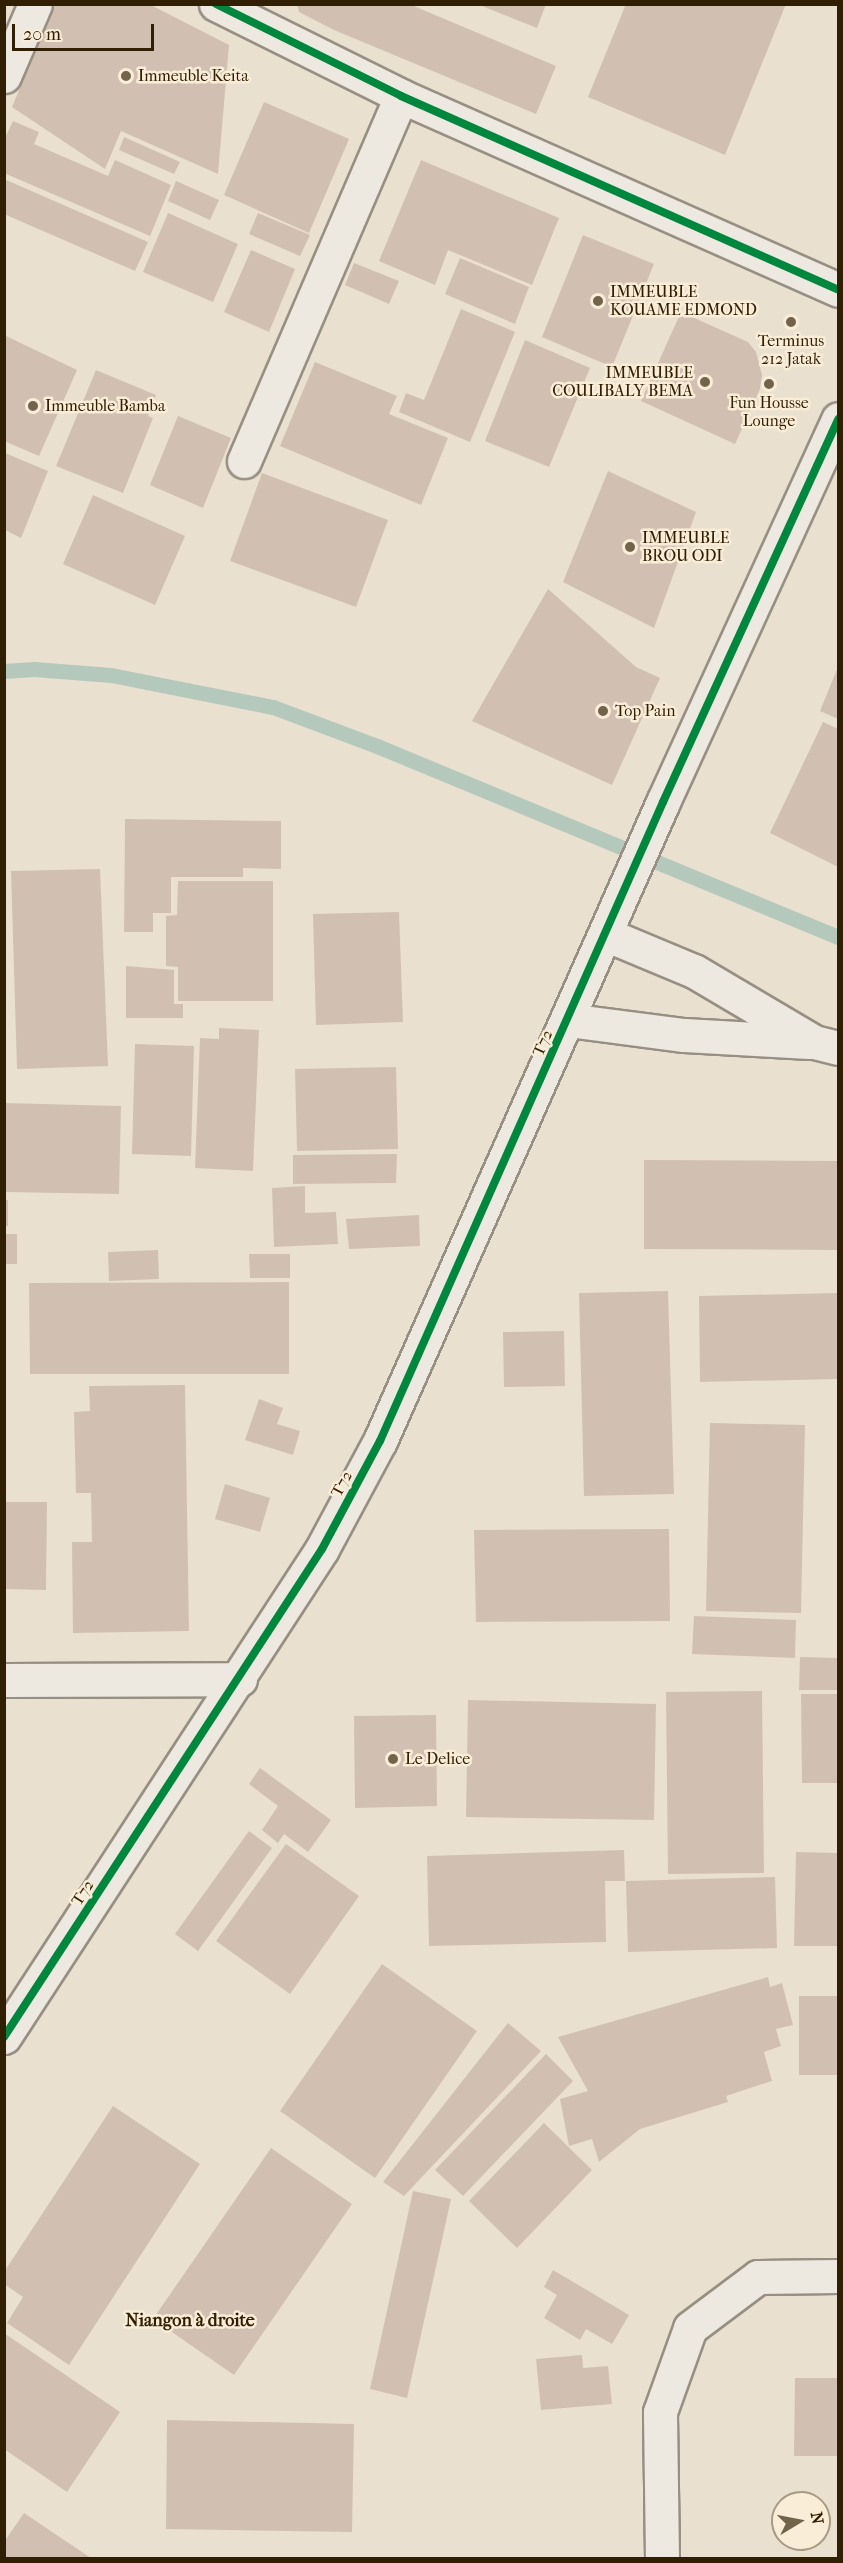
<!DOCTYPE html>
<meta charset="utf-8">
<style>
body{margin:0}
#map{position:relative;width:843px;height:2563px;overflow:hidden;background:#eae0cf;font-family:"IM FELL French Canon",serif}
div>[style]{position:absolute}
.stream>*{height:15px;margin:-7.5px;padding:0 7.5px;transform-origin:7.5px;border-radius:7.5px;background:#b4c9bc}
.building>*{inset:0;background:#d1c0b1}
.roads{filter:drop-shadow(2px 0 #978f82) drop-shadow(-2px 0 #978f82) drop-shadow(0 2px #978f82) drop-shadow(0 -2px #978f82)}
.minor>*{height:33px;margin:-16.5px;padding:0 16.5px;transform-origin:16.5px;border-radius:16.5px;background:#ede8e0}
.tertiary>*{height:33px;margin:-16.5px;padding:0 16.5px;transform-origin:16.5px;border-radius:16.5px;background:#ede8e0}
.cycleway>*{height:8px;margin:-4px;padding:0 4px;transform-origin:4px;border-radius:4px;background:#00873e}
.dots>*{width:16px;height:16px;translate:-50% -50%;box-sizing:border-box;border:3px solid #f9edd8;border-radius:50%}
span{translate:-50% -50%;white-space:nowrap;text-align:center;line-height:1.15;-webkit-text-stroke:5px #f9edd8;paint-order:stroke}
.poi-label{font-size:16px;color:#311f04}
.left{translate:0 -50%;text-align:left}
.right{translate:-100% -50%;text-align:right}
.street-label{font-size:16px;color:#311f04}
.neighbourhood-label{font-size:18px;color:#311f04;font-weight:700}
.frame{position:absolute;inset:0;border:6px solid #311f04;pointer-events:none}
.north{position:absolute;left:771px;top:2491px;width:60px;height:60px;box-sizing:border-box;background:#f9edd8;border:2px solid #a99b83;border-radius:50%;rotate:80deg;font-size:16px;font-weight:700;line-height:24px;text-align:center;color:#311f04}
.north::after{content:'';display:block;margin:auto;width:21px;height:27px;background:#72634b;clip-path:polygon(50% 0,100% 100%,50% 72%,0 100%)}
.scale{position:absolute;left:12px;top:24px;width:142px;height:27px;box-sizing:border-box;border:3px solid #311f04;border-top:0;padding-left:8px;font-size:18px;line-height:21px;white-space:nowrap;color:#311f04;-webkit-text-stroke:4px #f9edd8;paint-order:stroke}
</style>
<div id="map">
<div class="stream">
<i style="left:4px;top:671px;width:30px;rotate:-4deg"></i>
<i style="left:34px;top:669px;width:77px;rotate:4.5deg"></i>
<i style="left:111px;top:675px;width:165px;rotate:11.2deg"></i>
<i style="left:273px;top:707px;width:111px;rotate:20.6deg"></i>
<i style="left:377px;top:746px;width:499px;rotate:22.5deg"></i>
</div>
<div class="building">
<i style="clip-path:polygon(56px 4px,149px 4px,229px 45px,218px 174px,121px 131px,105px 169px,12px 107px)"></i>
<i style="clip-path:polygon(297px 4px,409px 4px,556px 66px,536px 114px,334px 30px,299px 12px)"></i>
<i style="clip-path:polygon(477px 4px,546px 4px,537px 28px)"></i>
<i style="clip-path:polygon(626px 4px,786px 4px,725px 155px,588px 97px)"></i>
<i style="clip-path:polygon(264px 102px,349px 139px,309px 233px,224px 195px)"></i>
<i style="clip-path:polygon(13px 121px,39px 132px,34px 144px,108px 176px,115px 160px,171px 185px,150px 236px,4px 173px,4px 140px)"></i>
<i style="clip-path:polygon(124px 137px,180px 162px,174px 174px,119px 150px)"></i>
<i style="clip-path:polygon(421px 160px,559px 218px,532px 285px,448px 250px,435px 285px,379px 261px)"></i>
<i style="clip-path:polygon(4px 179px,148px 242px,135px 271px,4px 214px)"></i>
<i style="clip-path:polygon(176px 181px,219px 200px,210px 220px,168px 201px)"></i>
<i style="clip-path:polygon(168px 213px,238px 244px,213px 302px,143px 272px)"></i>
<i style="clip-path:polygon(258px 213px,310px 235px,300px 256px,249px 234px)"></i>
<i style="clip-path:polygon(583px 235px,654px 264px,612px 367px,542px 337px)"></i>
<i style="clip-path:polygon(251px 250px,295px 269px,269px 332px,224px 312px)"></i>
<i style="clip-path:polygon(460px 258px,529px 287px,515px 324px,445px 294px)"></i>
<i style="clip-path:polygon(354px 263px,399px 281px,389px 304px,345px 285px)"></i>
<i style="clip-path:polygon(461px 309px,515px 332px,470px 442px,399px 412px,406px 393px,424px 400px)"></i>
<i style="clip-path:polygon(681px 312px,748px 342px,756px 352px,762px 375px,760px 389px,735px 444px,641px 401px)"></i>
<i style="clip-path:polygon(4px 335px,77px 370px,39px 456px,4px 441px)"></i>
<i style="clip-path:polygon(525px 340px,590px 368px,549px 467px,485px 441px)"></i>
<i style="clip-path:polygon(315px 362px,397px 396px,389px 414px,448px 438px,421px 505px,280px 446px)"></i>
<i style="clip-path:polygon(96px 370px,156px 395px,148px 416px,153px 418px,123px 493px,56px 466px)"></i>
<i style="clip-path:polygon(178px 416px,231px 438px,203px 508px,150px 485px)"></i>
<i style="clip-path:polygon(5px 453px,48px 471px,21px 538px,5px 530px)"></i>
<i style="clip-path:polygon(608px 471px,696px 512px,654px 628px,563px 582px)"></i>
<i style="clip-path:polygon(262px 473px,388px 520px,356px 607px,230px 561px)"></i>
<i style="clip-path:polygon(93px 495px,185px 536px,155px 605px,63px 564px)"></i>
<i style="clip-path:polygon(548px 589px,636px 667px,660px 678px,612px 785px,472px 721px)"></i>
<i style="clip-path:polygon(838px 667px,838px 719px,820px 711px)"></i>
<i style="clip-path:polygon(823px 722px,838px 729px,838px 867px,770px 833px)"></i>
<i style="clip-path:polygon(125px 819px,281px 821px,281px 869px,243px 868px,243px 877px,171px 877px,171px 913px,153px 913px,153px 932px,124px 932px)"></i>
<i style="clip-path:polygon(100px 869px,108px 1066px,17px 1069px,11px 871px)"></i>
<i style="clip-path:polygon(178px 881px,273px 881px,273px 1001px,178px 1001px,178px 967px,166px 966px,166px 916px,177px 915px)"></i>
<i style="clip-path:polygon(399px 912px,403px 1022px,316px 1025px,313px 914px)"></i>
<i style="clip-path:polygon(126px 966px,174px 970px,174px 1004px,183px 1004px,183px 1018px,126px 1018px)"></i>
<i style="clip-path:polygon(219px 1028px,259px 1030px,253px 1171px,195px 1168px,200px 1038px,219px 1039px)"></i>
<i style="clip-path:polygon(135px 1044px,194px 1046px,191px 1156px,132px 1154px)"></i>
<i style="clip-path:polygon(396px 1067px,398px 1149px,297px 1151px,295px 1069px)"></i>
<i style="clip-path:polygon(4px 1103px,121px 1106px,119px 1194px,4px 1192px)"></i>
<i style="clip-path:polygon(397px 1154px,396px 1183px,293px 1184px,293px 1155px)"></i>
<i style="clip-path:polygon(644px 1160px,838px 1161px,838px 1250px,644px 1249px)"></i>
<i style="clip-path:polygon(305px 1186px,305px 1213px,336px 1212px,338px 1244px,274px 1247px,272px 1188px)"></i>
<i style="clip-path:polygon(4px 1200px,8px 1200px,8px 1226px,4px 1226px)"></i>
<i style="clip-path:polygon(419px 1215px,420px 1246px,349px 1249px,346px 1219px)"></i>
<i style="clip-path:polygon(4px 1234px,17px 1234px,17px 1264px,4px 1264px)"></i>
<i style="clip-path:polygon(158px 1250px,159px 1279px,109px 1281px,108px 1252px)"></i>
<i style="clip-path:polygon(249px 1254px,290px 1254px,290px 1278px,250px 1278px)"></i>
<i style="clip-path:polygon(289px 1282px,289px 1374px,30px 1374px,29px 1283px)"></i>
<i style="clip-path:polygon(668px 1291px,674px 1494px,584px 1496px,579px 1293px)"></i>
<i style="clip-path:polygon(838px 1293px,838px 1379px,700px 1382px,699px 1296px)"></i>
<i style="clip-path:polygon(564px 1331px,565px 1386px,504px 1387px,503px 1332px)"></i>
<i style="clip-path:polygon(185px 1385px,189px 1631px,73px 1633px,72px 1542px,92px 1542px,91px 1493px,76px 1493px,74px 1412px,90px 1411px,89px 1386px)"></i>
<i style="clip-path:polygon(259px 1399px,283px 1408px,277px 1424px,300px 1431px,293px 1455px,245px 1440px)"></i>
<i style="clip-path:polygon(710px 1423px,805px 1425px,801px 1613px,706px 1611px)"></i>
<i style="clip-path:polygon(225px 1484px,270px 1498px,260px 1532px,215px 1519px)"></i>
<i style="clip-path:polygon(4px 1502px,47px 1502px,46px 1590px,4px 1589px)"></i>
<i style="clip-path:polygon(669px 1529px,670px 1621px,476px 1622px,474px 1530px)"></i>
<i style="clip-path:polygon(694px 1616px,796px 1620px,795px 1658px,692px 1654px)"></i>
<i style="clip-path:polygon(800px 1657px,838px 1658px,838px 1690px,799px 1690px)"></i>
<i style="clip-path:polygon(762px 1691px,764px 1873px,668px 1874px,666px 1692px)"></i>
<i style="clip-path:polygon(801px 1694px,838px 1694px,838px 1783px,802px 1783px)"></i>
<i style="clip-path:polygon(468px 1700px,656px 1704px,654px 1820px,466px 1817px)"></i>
<i style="clip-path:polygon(436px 1715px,437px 1806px,355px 1808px,354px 1716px)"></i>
<i style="clip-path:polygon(260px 1768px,331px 1820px,308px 1852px,284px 1834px,278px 1843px,262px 1830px,278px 1806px,249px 1784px)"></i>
<i style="clip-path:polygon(249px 1831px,272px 1848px,198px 1951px,175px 1934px)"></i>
<i style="clip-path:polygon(286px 1844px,359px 1896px,290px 1994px,216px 1941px)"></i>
<i style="clip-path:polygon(624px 1850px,625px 1881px,605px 1881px,606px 1942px,429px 1946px,427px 1856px)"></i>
<i style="clip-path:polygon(796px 1852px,838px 1853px,838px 1946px,794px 1946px)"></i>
<i style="clip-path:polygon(775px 1877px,777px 1948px,628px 1952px,626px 1881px)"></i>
<i style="clip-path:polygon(382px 1964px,477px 2031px,375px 2178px,280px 2111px)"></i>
<i style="clip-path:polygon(768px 1977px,770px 1987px,782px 1983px,793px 2025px,776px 2029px,781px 2046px,764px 2052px,772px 2081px,726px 2096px,728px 2102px,640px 2129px,599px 2162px,592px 2139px,569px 2146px,560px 2099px,588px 2091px,558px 2037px)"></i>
<i style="clip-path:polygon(799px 1996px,838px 1996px,838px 2075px,799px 2075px)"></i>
<i style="clip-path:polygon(508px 2023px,541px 2051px,404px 2196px,383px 2182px)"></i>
<i style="clip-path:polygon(546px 2054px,573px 2081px,463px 2196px,435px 2170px)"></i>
<i style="clip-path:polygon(113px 2106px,200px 2164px,69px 2365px,7px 2323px,23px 2297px,4px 2284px,4px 2272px)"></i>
<i style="clip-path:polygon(544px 2123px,592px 2170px,517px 2248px,469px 2201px)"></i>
<i style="clip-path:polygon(271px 2148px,352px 2204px,234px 2375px,153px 2319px)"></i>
<i style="clip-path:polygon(413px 2191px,451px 2199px,407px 2398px,370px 2389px)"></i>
<i style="clip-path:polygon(553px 2270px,629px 2315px,612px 2344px,586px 2329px,580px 2340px,544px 2318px,557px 2295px,544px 2287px)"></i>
<i style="clip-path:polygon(4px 2333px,120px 2412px,67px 2492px,4px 2449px)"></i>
<i style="clip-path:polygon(582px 2355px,583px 2368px,608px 2366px,612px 2404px,541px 2410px,536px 2359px)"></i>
<i style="clip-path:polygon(795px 2378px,838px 2378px,838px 2456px,794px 2456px)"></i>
<i style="clip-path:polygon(167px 2420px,354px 2424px,352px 2532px,166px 2529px)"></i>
<i style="clip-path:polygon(24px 2513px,91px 2558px,4px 2558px,4px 2542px)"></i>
</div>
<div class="roads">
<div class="minor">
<i style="left:216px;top:4px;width:207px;rotate:26.4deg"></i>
<i style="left:401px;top:96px;width:478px;rotate:23.9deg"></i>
<i style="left:4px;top:76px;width:78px;rotate:-66.7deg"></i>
<i style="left:244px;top:461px;width:397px;rotate:-66.7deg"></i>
<i style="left:605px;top:934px;width:96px;rotate:22.6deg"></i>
<i style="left:694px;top:971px;width:139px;rotate:30.6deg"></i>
<i style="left:814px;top:1042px;width:25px;rotate:14deg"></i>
<i style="left:568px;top:1020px;width:117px;rotate:7.4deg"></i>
<i style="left:684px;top:1035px;width:125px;rotate:3.2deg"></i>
<i style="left:4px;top:1680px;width:236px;rotate:-0.2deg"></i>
<i style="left:662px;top:2558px;width:146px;rotate:-90.8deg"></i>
<i style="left:660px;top:2412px;width:89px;rotate:-70.3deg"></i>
<i style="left:690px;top:2328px;width:85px;rotate:-36.9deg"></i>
<i style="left:758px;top:2277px;width:80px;rotate:-0.7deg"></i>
</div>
<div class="tertiary">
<i style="left:4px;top:2037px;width:582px;rotate:-56.91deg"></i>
<i style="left:322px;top:1549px;width:123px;rotate:-61.8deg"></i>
<i style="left:380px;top:1441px;width:699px;rotate:-66.11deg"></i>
<i style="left:663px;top:802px;width:421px;rotate:-65.4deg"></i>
</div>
</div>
<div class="cycleway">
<i style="left:216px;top:4px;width:207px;rotate:26.4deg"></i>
<i style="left:401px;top:96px;width:478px;rotate:23.9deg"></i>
<i style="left:4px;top:2037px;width:582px;rotate:-56.91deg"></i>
<i style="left:322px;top:1549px;width:123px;rotate:-61.8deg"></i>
<i style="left:380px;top:1441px;width:699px;rotate:-66.11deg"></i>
<i style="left:663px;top:802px;width:421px;rotate:-65.4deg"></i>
</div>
<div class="dots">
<i style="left:126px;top:76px;background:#72634b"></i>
<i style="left:598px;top:301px;background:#72634b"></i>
<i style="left:791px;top:322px;background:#72634b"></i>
<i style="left:705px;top:382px;background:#72634b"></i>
<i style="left:769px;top:384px;background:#72634b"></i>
<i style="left:33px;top:406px;background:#72634b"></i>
<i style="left:630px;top:547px;background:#72634b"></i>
<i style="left:603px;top:711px;background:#72634b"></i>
<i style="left:393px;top:1759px;background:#72634b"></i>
</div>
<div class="poi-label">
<span class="left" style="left:138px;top:76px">Immeuble Keita</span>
<span class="left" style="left:610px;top:301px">IMMEUBLE<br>KOUAME EDMOND</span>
<span style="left:791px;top:350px">Terminus<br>212 Jatak</span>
<span class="right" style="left:693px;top:382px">IMMEUBLE<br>COULIBALY BEMA</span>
<span style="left:769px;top:412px">Fun Housse<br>Lounge</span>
<span class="left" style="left:45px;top:406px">Immeuble Bamba</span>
<span class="left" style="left:642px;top:547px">IMMEUBLE<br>BROU ODI</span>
<span class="left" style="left:615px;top:711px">Top Pain</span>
<span class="left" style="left:405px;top:1759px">Le Delice</span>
</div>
<div class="street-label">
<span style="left:543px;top:1043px;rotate:-66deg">T72</span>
<span style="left:342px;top:1484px;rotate:-62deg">T72</span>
<span style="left:83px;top:1893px;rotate:-57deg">T72</span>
</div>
<div class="neighbourhood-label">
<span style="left:190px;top:2321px">Niangon à droite</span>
</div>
<div class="frame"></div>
<div class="north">N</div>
<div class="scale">20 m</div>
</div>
